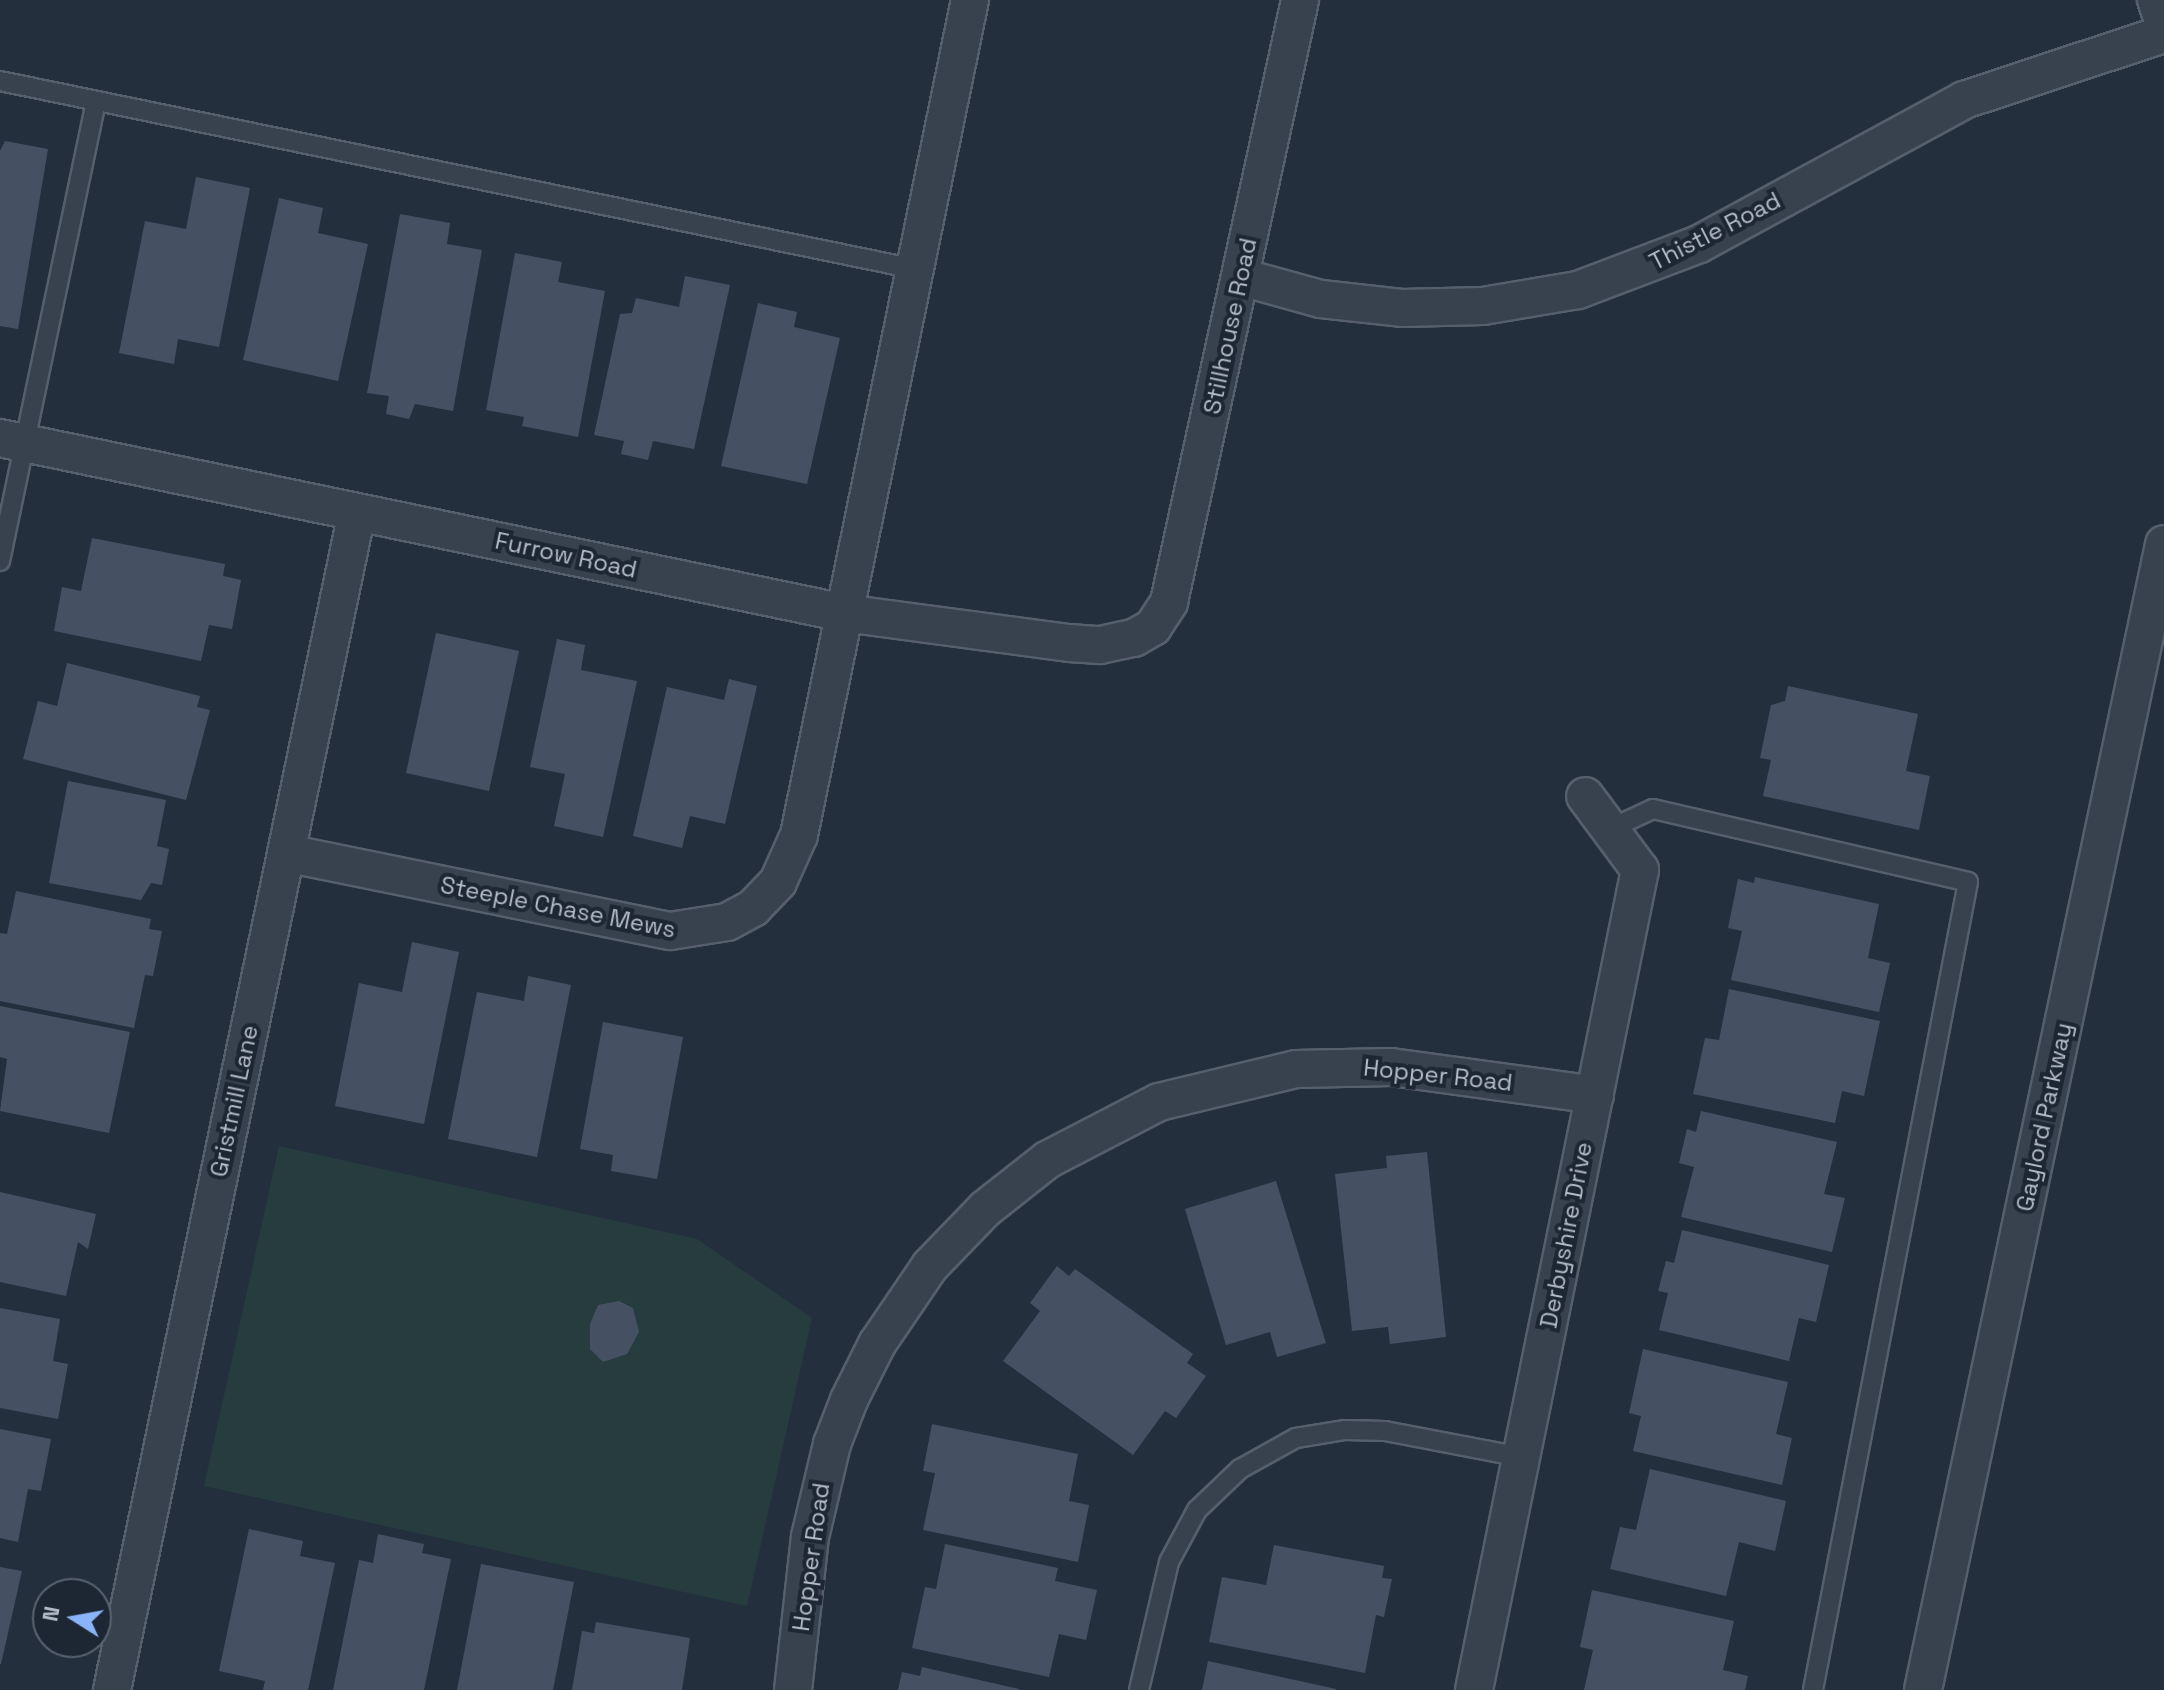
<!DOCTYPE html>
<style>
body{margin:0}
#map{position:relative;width:2164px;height:1690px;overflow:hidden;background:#242f3e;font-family:"Space Grotesk",sans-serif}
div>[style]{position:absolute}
.green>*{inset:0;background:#263c3f}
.building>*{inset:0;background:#455162}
.roads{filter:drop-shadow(2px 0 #565f6c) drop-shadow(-2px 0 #565f6c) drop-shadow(0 2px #565f6c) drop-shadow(0 -2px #565f6c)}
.lane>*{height:18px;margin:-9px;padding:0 9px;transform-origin:9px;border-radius:9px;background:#38414e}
.street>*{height:36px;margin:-18px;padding:0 18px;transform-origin:18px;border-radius:18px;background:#38414e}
span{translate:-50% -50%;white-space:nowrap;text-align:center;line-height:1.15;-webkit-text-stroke:8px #1d2633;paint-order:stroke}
.street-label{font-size:24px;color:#b4bcc9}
.north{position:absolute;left:32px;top:1578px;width:80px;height:80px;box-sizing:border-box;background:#1d2633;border:2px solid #59626f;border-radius:50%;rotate:281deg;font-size:22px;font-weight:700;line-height:32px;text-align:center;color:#b4bcc9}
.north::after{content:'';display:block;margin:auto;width:28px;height:36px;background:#8ab4f8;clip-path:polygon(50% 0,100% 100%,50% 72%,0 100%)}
</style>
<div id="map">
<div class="green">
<i style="clip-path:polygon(279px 1146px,697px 1239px,812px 1318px,747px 1606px,204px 1486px)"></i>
</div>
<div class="building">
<i style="clip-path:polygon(5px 141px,48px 149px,18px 329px,0 326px,0 151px)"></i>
<i style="clip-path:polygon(196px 177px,250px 188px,219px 347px,178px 339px,174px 364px,119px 353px,145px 221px,186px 229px)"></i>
<i style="clip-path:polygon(279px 198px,323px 208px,318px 233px,368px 244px,338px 381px,243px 360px)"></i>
<i style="clip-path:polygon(400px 214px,450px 223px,447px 244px,482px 250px,453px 411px,415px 404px,409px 419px,386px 414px,389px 396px,367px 393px)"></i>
<i style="clip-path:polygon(515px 253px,562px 262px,558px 282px,605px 291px,578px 437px,522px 426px,524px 417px,486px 410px)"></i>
<i style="clip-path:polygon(685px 276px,730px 285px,694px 449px,653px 441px,648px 460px,621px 454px,624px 441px,594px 435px,620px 314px,632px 313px,636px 298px,679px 307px)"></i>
<i style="clip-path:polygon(758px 303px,797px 312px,794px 327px,840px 338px,807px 484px,721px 466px)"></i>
<i style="clip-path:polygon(92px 538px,225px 564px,223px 576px,241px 580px,232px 629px,209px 625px,201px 661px,54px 631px,62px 587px,81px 591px)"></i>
<i style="clip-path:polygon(436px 633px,519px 651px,489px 791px,406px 773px)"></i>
<i style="clip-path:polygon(557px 639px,585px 645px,581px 670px,637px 681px,603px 837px,554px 826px,565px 774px,530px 767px)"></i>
<i style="clip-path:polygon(67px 663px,200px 696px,197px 707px,210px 710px,186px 800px,23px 759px,38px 701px,57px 706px)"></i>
<i style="clip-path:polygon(729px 679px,757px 686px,725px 824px,690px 816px,682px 848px,633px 836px,667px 687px,724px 700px)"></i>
<i style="clip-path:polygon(1788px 686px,1918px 714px,1906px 771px,1930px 776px,1919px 830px,1763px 796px,1771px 760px,1760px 758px,1771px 705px,1785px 701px)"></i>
<i style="clip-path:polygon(68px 781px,166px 800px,157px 846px,169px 849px,162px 885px,151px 883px,141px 900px,49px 883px)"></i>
<i style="clip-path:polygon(1755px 877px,1879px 904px,1868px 958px,1890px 963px,1879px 1012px,1731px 980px,1742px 931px,1728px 928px,1738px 879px,1754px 883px)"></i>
<i style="clip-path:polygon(16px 891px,151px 919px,149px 929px,162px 931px,153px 976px,145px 975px,134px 1028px,0 1001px,0 933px,7px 934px)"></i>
<i style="clip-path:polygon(412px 942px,459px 952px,424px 1124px,335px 1106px,359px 983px,402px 992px)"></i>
<i style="clip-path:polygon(528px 976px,571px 985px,537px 1157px,448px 1139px,477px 992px,524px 1001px)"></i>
<i style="clip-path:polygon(1729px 989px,1880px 1021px,1864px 1096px,1842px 1091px,1835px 1123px,1693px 1094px,1705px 1038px,1719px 1040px)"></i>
<i style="clip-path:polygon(0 1006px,130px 1032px,109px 1133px,0 1111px,7px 1059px,0 1057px)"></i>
<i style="clip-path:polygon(603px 1022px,683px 1037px,657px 1179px,611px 1171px,613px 1155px,580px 1149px)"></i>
<i style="clip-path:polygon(1701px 1111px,1837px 1142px,1824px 1194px,1845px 1198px,1832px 1252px,1681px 1217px,1694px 1167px,1679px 1163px,1687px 1129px,1696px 1132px)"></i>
<i style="clip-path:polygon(1427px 1152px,1446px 1337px,1390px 1344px,1388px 1327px,1352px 1331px,1335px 1174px,1387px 1168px,1386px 1156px)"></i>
<i style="clip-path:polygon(1276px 1181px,1326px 1343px,1277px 1357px,1270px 1332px,1226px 1345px,1185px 1209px)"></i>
<i style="clip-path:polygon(0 1192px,96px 1214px,88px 1249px,78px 1242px,66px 1296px,0 1282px)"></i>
<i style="clip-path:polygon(1682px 1230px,1829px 1265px,1816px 1322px,1799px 1318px,1789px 1361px,1659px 1330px,1668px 1293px,1658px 1291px,1666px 1261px,1674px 1263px)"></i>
<i style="clip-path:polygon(1057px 1266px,1069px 1276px,1075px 1269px,1193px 1354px,1187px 1363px,1206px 1376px,1176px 1418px,1165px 1411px,1133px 1455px,1003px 1361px,1040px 1311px,1030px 1303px)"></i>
<i style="clip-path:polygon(619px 1301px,633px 1308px,639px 1332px,627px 1354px,603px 1362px,590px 1349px,590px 1324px,598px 1305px)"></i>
<i style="clip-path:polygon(0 1308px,60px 1319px,53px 1361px,68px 1364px,58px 1419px,0 1408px)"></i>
<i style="clip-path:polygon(1643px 1349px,1788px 1382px,1776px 1434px,1792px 1438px,1782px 1485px,1633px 1451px,1641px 1416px,1629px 1413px)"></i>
<i style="clip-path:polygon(932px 1424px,1078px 1454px,1069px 1501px,1089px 1505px,1078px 1562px,923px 1530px,935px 1473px,923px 1471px)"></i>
<i style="clip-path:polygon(0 1429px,51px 1439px,41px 1491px,28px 1489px,18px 1542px,0 1538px)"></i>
<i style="clip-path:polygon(1650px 1469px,1786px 1501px,1775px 1551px,1739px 1542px,1726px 1596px,1610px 1569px,1620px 1527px,1636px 1530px)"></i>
<i style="clip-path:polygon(249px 1529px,303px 1541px,300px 1556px,335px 1563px,308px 1690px,263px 1690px,265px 1681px,219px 1671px)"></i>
<i style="clip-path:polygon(378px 1534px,424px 1544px,422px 1553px,451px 1559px,424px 1690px,333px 1690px,359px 1560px,373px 1563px)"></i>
<i style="clip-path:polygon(945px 1544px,1058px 1568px,1055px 1581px,1097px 1590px,1086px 1640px,1059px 1634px,1049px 1677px,912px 1648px,925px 1587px,936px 1589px)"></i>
<i style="clip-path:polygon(1274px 1545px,1384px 1566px,1382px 1578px,1392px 1579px,1384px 1617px,1376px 1615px,1365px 1673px,1209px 1642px,1222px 1577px,1266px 1585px)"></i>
<i style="clip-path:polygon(481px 1564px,574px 1582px,553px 1690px,457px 1690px)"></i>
<i style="clip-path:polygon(0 1567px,22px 1571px,1px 1664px,0 1664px)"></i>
<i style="clip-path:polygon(1592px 1590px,1734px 1621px,1723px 1670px,1748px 1676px,1745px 1690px,1584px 1690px,1593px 1650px,1580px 1647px)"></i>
<i style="clip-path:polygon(596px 1622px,690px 1638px,682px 1690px,572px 1690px,582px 1631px,594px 1633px)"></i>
<i style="clip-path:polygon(1208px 1661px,1336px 1689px,1336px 1690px,1202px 1690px)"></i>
<i style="clip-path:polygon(922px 1667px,1019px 1689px,1019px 1690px,898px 1690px,902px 1672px,920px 1676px)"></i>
</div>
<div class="roads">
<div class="lane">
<i style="left:0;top:81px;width:934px;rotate:11.61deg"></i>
<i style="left:0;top:561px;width:470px;rotate:-78.2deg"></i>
<i style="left:1610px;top:829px;width:47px;rotate:-24.9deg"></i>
<i style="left:1653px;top:809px;width:323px;rotate:13deg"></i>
<i style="left:1968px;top:882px;width:823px;rotate:100.86deg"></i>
<i style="left:1139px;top:1690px;width:131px;rotate:-76.8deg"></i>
<i style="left:1169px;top:1562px;width:59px;rotate:-61.7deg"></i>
<i style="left:1197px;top:1510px;width:59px;rotate:-43.6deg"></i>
<i style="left:1240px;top:1469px;width:64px;rotate:-29deg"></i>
<i style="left:1296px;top:1438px;width:50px;rotate:-9.3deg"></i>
<i style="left:1345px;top:1430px;width:40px;rotate:1.4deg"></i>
<i style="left:1385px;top:1431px;width:138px;rotate:10.8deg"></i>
</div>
<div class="street">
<i style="left:2156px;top:0;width:24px;rotate:71deg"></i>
<i style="left:1241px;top:277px;width:83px;rotate:15.4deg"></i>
<i style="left:1321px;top:299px;width:81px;rotate:6.3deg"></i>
<i style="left:1402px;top:308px;width:81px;rotate:-1.4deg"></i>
<i style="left:1483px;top:306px;width:96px;rotate:-9.6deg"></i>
<i style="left:1578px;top:290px;width:129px;rotate:-20.8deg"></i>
<i style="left:1699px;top:244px;width:302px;rotate:-28.5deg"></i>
<i style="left:1964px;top:100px;width:211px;rotate:-18.3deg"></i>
<i style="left:0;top:438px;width:862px;rotate:11.71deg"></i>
<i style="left:844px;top:613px;width:227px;rotate:7.6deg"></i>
<i style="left:1069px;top:643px;width:31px;rotate:4deg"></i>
<i style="left:1100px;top:645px;width:35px;rotate:-12deg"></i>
<i style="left:1134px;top:638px;width:22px;rotate:-30deg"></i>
<i style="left:1153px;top:627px;width:30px;rotate:-57deg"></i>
<i style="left:1169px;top:602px;width:616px;rotate:-77.72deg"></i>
<i style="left:286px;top:853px;width:392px;rotate:11.5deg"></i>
<i style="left:670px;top:931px;width:58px;rotate:-9deg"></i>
<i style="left:727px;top:922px;width:30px;rotate:-28deg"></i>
<i style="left:753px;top:908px;width:36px;rotate:-46deg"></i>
<i style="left:778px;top:882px;width:51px;rotate:-65.9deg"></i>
<i style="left:799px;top:835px;width:852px;rotate:-78.43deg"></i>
<i style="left:112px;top:1690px;width:1203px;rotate:-78.25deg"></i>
<i style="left:793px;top:1690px;width:154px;rotate:-83.7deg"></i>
<i style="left:810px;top:1537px;width:96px;rotate:-76.7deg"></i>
<i style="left:832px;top:1444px;width:47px;rotate:-68.9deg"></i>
<i style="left:849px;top:1400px;width:63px;rotate:-63.4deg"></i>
<i style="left:877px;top:1344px;width:94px;rotate:-55.8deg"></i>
<i style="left:930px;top:1266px;width:79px;rotate:-46deg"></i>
<i style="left:985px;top:1209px;width:79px;rotate:-38.3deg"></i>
<i style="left:1047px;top:1160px;width:126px;rotate:-27.4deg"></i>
<i style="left:1159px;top:1102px;width:141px;rotate:-13.5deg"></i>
<i style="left:1296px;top:1069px;width:95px;rotate:-1.2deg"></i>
<i style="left:1391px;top:1067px;width:206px;rotate:7.8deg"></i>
<i style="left:1474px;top:1690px;width:837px;rotate:-78.56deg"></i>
<i style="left:1640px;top:870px;width:92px;rotate:-126.6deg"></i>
<i style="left:1923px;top:1690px;width:1171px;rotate:-78.12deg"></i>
</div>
</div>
<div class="street-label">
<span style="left:1715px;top:231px;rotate:-27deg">Thistle Road</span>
<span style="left:1230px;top:326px;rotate:-78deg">Stillhouse Road</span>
<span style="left:566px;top:555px;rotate:12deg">Furrow Road</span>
<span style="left:558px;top:907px;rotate:11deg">Steeple Chase Mews</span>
<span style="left:1438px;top:1075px;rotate:6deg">Hopper Road</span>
<span style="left:234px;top:1101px;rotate:-78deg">Gristmill Lane</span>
<span style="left:2044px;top:1117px;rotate:-78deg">Gaylord Parkway</span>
<span style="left:1566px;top:1235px;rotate:-79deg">Derbyshire Drive</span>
<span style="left:811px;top:1557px;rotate:-82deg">Hopper Road</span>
</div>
<div class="north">N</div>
</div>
